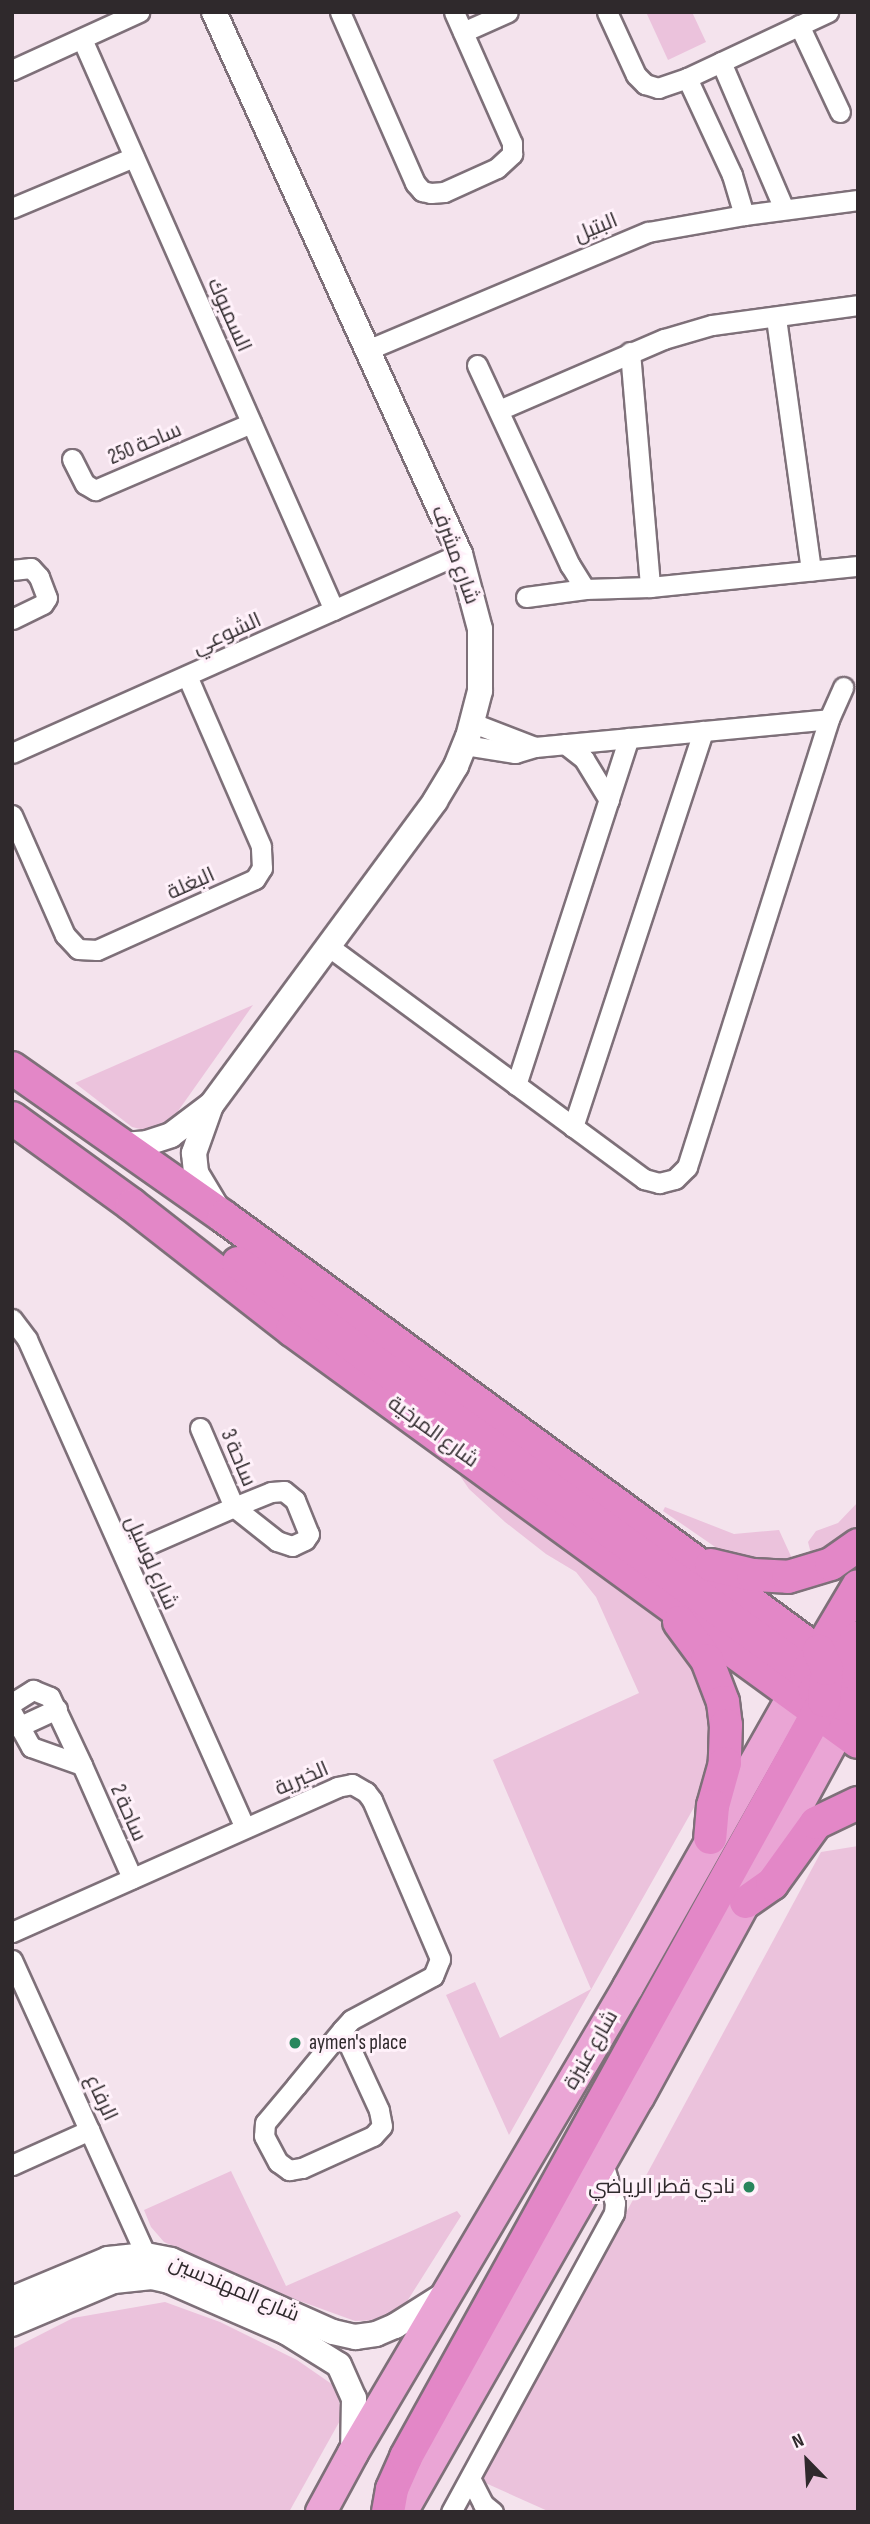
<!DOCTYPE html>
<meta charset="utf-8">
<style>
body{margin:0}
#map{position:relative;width:870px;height:2524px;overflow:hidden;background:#f4e3ed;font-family:"Sofia Sans Condensed",Cairo,sans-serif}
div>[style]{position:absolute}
.green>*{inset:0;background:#ebc2dc}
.roads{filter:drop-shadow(2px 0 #7e7079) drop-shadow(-2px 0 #7e7079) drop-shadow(0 2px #7e7079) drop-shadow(0 -2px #7e7079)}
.minor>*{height:19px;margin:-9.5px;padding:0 9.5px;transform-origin:9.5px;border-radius:9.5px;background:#fff}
.tertiary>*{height:24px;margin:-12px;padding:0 12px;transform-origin:12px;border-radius:12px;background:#fff}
.primary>*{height:30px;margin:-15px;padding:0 15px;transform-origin:15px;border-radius:15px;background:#eaa5d5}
.trunk>*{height:32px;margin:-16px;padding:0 16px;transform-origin:16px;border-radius:16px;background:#e387c7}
.dots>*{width:19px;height:19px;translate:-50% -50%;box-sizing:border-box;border:4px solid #fff1fa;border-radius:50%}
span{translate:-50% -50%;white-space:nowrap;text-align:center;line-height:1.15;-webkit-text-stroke:6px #fff1fa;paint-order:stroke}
.street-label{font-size:21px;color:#2f292c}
.poi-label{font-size:21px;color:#2f292c}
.left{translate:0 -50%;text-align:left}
.right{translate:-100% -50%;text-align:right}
.frame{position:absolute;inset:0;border:14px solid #2f292c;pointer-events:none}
.north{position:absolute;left:772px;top:2426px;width:70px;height:70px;-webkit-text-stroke:5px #fff1fa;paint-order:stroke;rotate:336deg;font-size:19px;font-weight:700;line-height:28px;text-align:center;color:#2f292c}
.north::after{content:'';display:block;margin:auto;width:24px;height:32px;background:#2f292c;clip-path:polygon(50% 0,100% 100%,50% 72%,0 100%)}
</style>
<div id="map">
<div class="green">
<i style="clip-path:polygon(646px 12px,692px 12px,706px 42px,668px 60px)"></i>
<i style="clip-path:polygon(253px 1005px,171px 1121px,158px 1129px,149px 1131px,132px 1127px,75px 1083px)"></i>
<i style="clip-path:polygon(452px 1464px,582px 1555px,681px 1634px,719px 1716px,710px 1779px,509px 2135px,446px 1995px,475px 1982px,500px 2038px,591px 1989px,493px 1760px,639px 1693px,596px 1597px,576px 1572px,546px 1554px,505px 1522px,469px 1489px)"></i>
<i style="clip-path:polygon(858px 1502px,858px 1532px,813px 1561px,808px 1542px,816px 1531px,838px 1523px)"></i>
<i style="clip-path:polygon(665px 1507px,734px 1534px,779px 1530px,795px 1565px,746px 1561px,721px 1551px,663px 1511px)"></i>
<i style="clip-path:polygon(858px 1846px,858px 2512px,550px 2512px,481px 2481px,821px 1852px)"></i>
<i style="clip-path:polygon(231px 2171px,286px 2286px,457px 2211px,461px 2216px,406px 2303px,378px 2320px,355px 2321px,275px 2292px,164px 2242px,151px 2227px,144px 2210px)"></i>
<i style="clip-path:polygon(165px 2302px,220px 2322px,297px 2360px,336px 2387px,342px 2417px,289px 2512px,12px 2512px,12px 2349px,73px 2318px)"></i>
</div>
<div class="roads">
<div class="minor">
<i style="left:340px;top:12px;width:187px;rotate:66.3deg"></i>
<i style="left:415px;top:183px;width:11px;rotate:49deg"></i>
<i style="left:422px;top:191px;width:9px;rotate:13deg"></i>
<i style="left:431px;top:193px;width:13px;rotate:-4deg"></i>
<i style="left:444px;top:192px;width:58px;rotate:-24.4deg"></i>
<i style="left:497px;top:168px;width:21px;rotate:-43deg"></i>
<i style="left:512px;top:154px;width:11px;rotate:-90deg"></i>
<i style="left:512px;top:143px;width:143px;rotate:-113.9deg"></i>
<i style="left:607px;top:12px;width:69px;rotate:65.3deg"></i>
<i style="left:636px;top:75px;width:13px;rotate:45deg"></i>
<i style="left:645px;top:84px;width:14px;rotate:17deg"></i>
<i style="left:658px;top:88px;width:31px;rotate:-19deg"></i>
<i style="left:687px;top:78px;width:156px;rotate:-25.1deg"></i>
<i style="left:799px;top:25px;width:96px;rotate:64.8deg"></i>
<i style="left:463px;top:32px;width:49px;rotate:-24deg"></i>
<i style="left:82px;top:39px;width:624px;rotate:66.19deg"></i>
<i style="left:721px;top:62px;width:160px;rotate:66.8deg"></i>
<i style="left:12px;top:70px;width:140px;rotate:-24.5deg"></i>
<i style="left:687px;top:78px;width:107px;rotate:65.1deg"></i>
<i style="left:732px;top:175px;width:42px;rotate:73.3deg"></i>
<i style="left:12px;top:208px;width:132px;rotate:-22.7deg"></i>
<i style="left:776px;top:318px;width:255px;rotate:82.1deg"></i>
<i style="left:367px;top:350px;width:305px;rotate:-22.8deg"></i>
<i style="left:648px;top:232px;width:97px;rotate:-10deg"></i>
<i style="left:744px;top:215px;width:115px;rotate:-7.5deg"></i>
<i style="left:630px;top:352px;width:236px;rotate:85.1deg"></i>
<i style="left:477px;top:365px;width:221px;rotate:65.1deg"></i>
<i style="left:570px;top:565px;width:28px;rotate:58deg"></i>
<i style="left:585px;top:589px;width:65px;rotate:-1.8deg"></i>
<i style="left:650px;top:587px;width:209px;rotate:-5.8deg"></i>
<i style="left:499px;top:410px;width:180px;rotate:-23.3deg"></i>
<i style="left:664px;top:339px;width:50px;rotate:-16.3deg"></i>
<i style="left:712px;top:325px;width:147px;rotate:-7.8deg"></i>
<i style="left:72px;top:459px;width:28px;rotate:63deg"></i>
<i style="left:85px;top:484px;width:12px;rotate:31deg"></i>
<i style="left:95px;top:490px;width:170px;rotate:-23.2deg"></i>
<i style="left:12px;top:570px;width:19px;rotate:-6deg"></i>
<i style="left:31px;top:568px;width:12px;rotate:48deg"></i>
<i style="left:39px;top:577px;width:22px;rotate:69deg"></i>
<i style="left:47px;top:598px;width:7px;rotate:124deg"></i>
<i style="left:43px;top:604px;width:34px;rotate:154deg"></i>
<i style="left:526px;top:597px;width:60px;rotate:-7.7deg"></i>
<i style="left:473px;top:723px;width:66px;rotate:21.2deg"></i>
<i style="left:565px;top:744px;width:24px;rotate:38deg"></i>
<i style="left:584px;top:759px;width:48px;rotate:58.6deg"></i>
<i style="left:465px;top:745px;width:51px;rotate:9.1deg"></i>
<i style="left:515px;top:753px;width:21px;rotate:-17deg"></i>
<i style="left:535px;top:747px;width:295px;rotate:-5.4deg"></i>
<i style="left:12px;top:753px;width:490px;rotate:-24deg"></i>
<i style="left:12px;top:815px;width:131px;rotate:66.2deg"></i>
<i style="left:65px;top:935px;width:19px;rotate:47deg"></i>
<i style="left:78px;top:949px;width:19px;rotate:3deg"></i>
<i style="left:97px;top:950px;width:173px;rotate:-24.2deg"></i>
<i style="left:255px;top:879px;width:13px;rotate:-58deg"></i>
<i style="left:262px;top:868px;width:22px;rotate:-93deg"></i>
<i style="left:261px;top:846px;width:185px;rotate:-113.5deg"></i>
<i style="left:328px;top:946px;width:393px;rotate:36.4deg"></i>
<i style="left:644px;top:1179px;width:16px;rotate:15deg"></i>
<i style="left:659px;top:1183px;width:16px;rotate:-14deg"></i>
<i style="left:675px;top:1179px;width:17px;rotate:-45deg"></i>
<i style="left:687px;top:1167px;width:470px;rotate:-72.4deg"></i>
<i style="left:829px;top:719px;width:35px;rotate:-66deg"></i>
<i style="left:516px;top:1085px;width:365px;rotate:-72deg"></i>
<i style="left:573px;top:1127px;width:417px;rotate:-71.8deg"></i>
<i style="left:12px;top:1319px;width:25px;rotate:53deg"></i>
<i style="left:27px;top:1339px;width:535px;rotate:65.97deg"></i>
<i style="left:284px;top:1491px;width:14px;rotate:39deg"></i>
<i style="left:295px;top:1500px;width:37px;rotate:68deg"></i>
<i style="left:309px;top:1534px;width:7px;rotate:124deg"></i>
<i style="left:305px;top:1540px;width:14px;rotate:155deg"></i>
<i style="left:292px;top:1546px;width:16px;rotate:-162deg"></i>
<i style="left:277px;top:1541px;width:55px;rotate:-141.7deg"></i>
<i style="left:234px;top:1507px;width:40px;rotate:-22deg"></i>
<i style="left:271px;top:1492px;width:13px;rotate:-4deg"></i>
<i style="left:124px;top:1555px;width:120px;rotate:-23.6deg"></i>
<i style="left:234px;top:1507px;width:86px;rotate:-113.3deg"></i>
<i style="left:12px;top:1703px;width:25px;rotate:-32deg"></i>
<i style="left:33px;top:1690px;width:18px;rotate:22deg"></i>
<i style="left:50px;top:1697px;width:75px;rotate:64.8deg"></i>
<i style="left:82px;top:1765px;width:54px;rotate:-160.6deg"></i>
<i style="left:31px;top:1747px;width:39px;rotate:-119deg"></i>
<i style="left:18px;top:1727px;width:43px;rotate:-24.8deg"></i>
<i style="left:82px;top:1765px;width:124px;rotate:66.1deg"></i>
<i style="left:12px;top:1932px;width:356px;rotate:-24deg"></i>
<i style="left:337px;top:1787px;width:15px;rotate:-11deg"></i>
<i style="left:352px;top:1784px;width:16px;rotate:30deg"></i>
<i style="left:366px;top:1792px;width:10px;rotate:53deg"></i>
<i style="left:372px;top:1800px;width:173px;rotate:66.8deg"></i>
<i style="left:440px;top:1959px;width:18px;rotate:112deg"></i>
<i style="left:433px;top:1976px;width:93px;rotate:151.8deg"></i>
<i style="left:351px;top:2020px;width:13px;rotate:132deg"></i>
<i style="left:342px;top:2030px;width:72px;rotate:129.4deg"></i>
<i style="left:296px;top:2086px;width:48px;rotate:130deg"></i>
<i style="left:265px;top:2123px;width:13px;rotate:94deg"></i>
<i style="left:264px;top:2136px;width:30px;rotate:62deg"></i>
<i style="left:278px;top:2162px;width:14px;rotate:36deg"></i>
<i style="left:289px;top:2170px;width:13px;rotate:-9deg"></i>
<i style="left:302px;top:2168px;width:78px;rotate:-24.3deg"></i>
<i style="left:373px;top:2136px;width:13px;rotate:-48deg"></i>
<i style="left:382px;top:2126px;width:16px;rotate:-101deg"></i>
<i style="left:379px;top:2110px;width:88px;rotate:-114.8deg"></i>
<i style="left:12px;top:1960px;width:324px;rotate:65.6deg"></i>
<i style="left:12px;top:2165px;width:85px;rotate:-24.2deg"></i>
<i style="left:470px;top:2478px;width:29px;rotate:63deg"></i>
<i style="left:483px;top:2504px;width:13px;rotate:39deg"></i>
<i style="left:451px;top:2512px;width:341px;rotate:-61.4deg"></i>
<i style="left:614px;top:2213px;width:10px;rotate:-84deg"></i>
<i style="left:615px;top:2203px;width:42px;rotate:-106.7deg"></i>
</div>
<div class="tertiary">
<i style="left:210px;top:1108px;width:48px;rotate:109.6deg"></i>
<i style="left:194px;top:1153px;width:20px;rotate:84deg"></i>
<i style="left:196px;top:1173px;width:39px;rotate:59deg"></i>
<i style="left:121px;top:1145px;width:26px;rotate:-4deg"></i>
<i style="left:147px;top:1143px;width:25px;rotate:-18deg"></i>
<i style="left:171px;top:1135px;width:51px;rotate:-37.1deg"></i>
<i style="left:212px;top:1104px;width:376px;rotate:-53.6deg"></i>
<i style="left:435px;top:801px;width:41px;rotate:-59deg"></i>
<i style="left:456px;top:766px;width:31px;rotate:-68deg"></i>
<i style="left:468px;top:737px;width:48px;rotate:-75.4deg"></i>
<i style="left:480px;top:691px;width:62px;rotate:-90deg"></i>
<i style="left:480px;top:629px;width:78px;rotate:-104.9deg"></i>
<i style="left:460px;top:554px;width:595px;rotate:-114.41deg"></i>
<i style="left:12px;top:2299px;width:104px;rotate:-22.6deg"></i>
<i style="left:108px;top:2259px;width:38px;rotate:-6deg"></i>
<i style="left:146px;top:2255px;width:25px;rotate:11deg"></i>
<i style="left:171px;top:2260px;width:177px;rotate:24deg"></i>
<i style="left:333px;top:2332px;width:23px;rotate:13deg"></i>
<i style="left:355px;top:2337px;width:21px;rotate:-8deg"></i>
<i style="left:376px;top:2334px;width:21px;rotate:-23deg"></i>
<i style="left:395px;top:2326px;width:62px;rotate:-32.4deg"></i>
<i style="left:12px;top:2324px;width:111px;rotate:-22.9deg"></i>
<i style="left:114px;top:2281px;width:38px;rotate:-6deg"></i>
<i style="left:152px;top:2277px;width:17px;rotate:13deg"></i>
<i style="left:169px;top:2281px;width:128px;rotate:23.6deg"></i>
<i style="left:286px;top:2332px;width:62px;rotate:31.9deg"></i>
<i style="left:339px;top:2365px;width:36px;rotate:66deg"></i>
<i style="left:354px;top:2398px;width:55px;rotate:91deg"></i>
</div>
<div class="primary">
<i style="left:321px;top:2512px;width:67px;rotate:-61.5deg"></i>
<i style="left:353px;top:2453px;width:541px;rotate:-59.45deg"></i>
<i style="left:628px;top:1987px;width:337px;rotate:-60.5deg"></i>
<i style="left:402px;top:2512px;width:478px;rotate:-60.3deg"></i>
<i style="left:639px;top:2097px;width:419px;rotate:-61.4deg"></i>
</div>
<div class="trunk">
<i style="left:12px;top:1068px;width:259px;rotate:35.1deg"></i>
<i style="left:224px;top:1217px;width:786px;rotate:36.2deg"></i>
<i style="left:12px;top:1118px;width:148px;rotate:35.9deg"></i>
<i style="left:132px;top:1205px;width:203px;rotate:38deg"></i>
<i style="left:292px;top:1330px;width:700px;rotate:36.05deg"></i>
<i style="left:238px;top:1263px;width:701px;rotate:35.82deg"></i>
<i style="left:806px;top:1673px;width:41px;rotate:22.8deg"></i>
<i style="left:711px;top:1565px;width:43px;rotate:13.4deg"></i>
<i style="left:753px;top:1575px;width:35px;rotate:3deg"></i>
<i style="left:788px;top:1577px;width:45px;rotate:-16.8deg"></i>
<i style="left:831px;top:1564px;width:33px;rotate:-35deg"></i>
<i style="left:679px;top:1622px;width:47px;rotate:53.6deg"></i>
<i style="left:707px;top:1660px;width:45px;rotate:69.1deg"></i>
<i style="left:723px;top:1702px;width:23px;rotate:83deg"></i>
<i style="left:726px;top:1725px;width:38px;rotate:92deg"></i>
<i style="left:725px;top:1763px;width:45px;rotate:105.6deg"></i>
<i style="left:713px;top:1806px;width:32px;rotate:95deg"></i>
<i style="left:809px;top:1669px;width:96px;rotate:-59.4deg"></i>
<i style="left:836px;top:1686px;width:19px;rotate:-81deg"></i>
<i style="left:839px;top:1667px;width:35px;rotate:-57deg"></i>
<i style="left:815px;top:1690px;width:48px;rotate:26deg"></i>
<i style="left:746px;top:1902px;width:32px;rotate:-35deg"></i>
<i style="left:772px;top:1884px;width:75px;rotate:-54.2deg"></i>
<i style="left:816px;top:1823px;width:47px;rotate:-25.5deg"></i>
<i style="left:388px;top:2512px;width:23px;rotate:-80deg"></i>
<i style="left:392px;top:2489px;width:35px;rotate:-66deg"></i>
<i style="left:406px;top:2457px;width:864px;rotate:-61.06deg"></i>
<i style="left:824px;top:1701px;width:32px;rotate:-85deg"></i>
<i style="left:827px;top:1669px;width:20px;rotate:-114deg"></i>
</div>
</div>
<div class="dots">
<i style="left:295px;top:2043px;background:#29865d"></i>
<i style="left:749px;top:2187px;background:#29865d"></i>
</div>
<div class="street-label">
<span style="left:596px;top:228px;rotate:-22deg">البتيل</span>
<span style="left:229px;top:315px;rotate:66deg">السمبوك</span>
<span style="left:145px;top:444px;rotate:-23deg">ساحة 250</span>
<span style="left:455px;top:555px;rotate:70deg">شارع مشرف</span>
<span style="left:227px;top:634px;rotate:-24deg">الشوعي</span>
<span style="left:191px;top:884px;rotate:-24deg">البغلة</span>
<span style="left:433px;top:1432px;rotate:36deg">شارع المرخية</span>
<span style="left:238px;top:1458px;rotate:67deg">ساحة 3</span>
<span style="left:151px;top:1563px;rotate:66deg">شارع لوسيل</span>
<span style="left:302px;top:1779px;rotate:-23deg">الخيرية</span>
<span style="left:128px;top:1813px;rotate:66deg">ساحة 2</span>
<span style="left:591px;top:2050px;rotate:-60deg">شارع عنيزة</span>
<span style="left:101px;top:2098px;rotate:65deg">الرفاع</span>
<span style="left:234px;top:2289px;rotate:23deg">شارع المهندسين</span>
</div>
<div class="poi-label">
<span class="left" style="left:309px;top:2043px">aymen's place</span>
<span class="right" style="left:735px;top:2187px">نادي قطر الرياضي</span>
</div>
<div class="frame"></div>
<div class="north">N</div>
</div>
